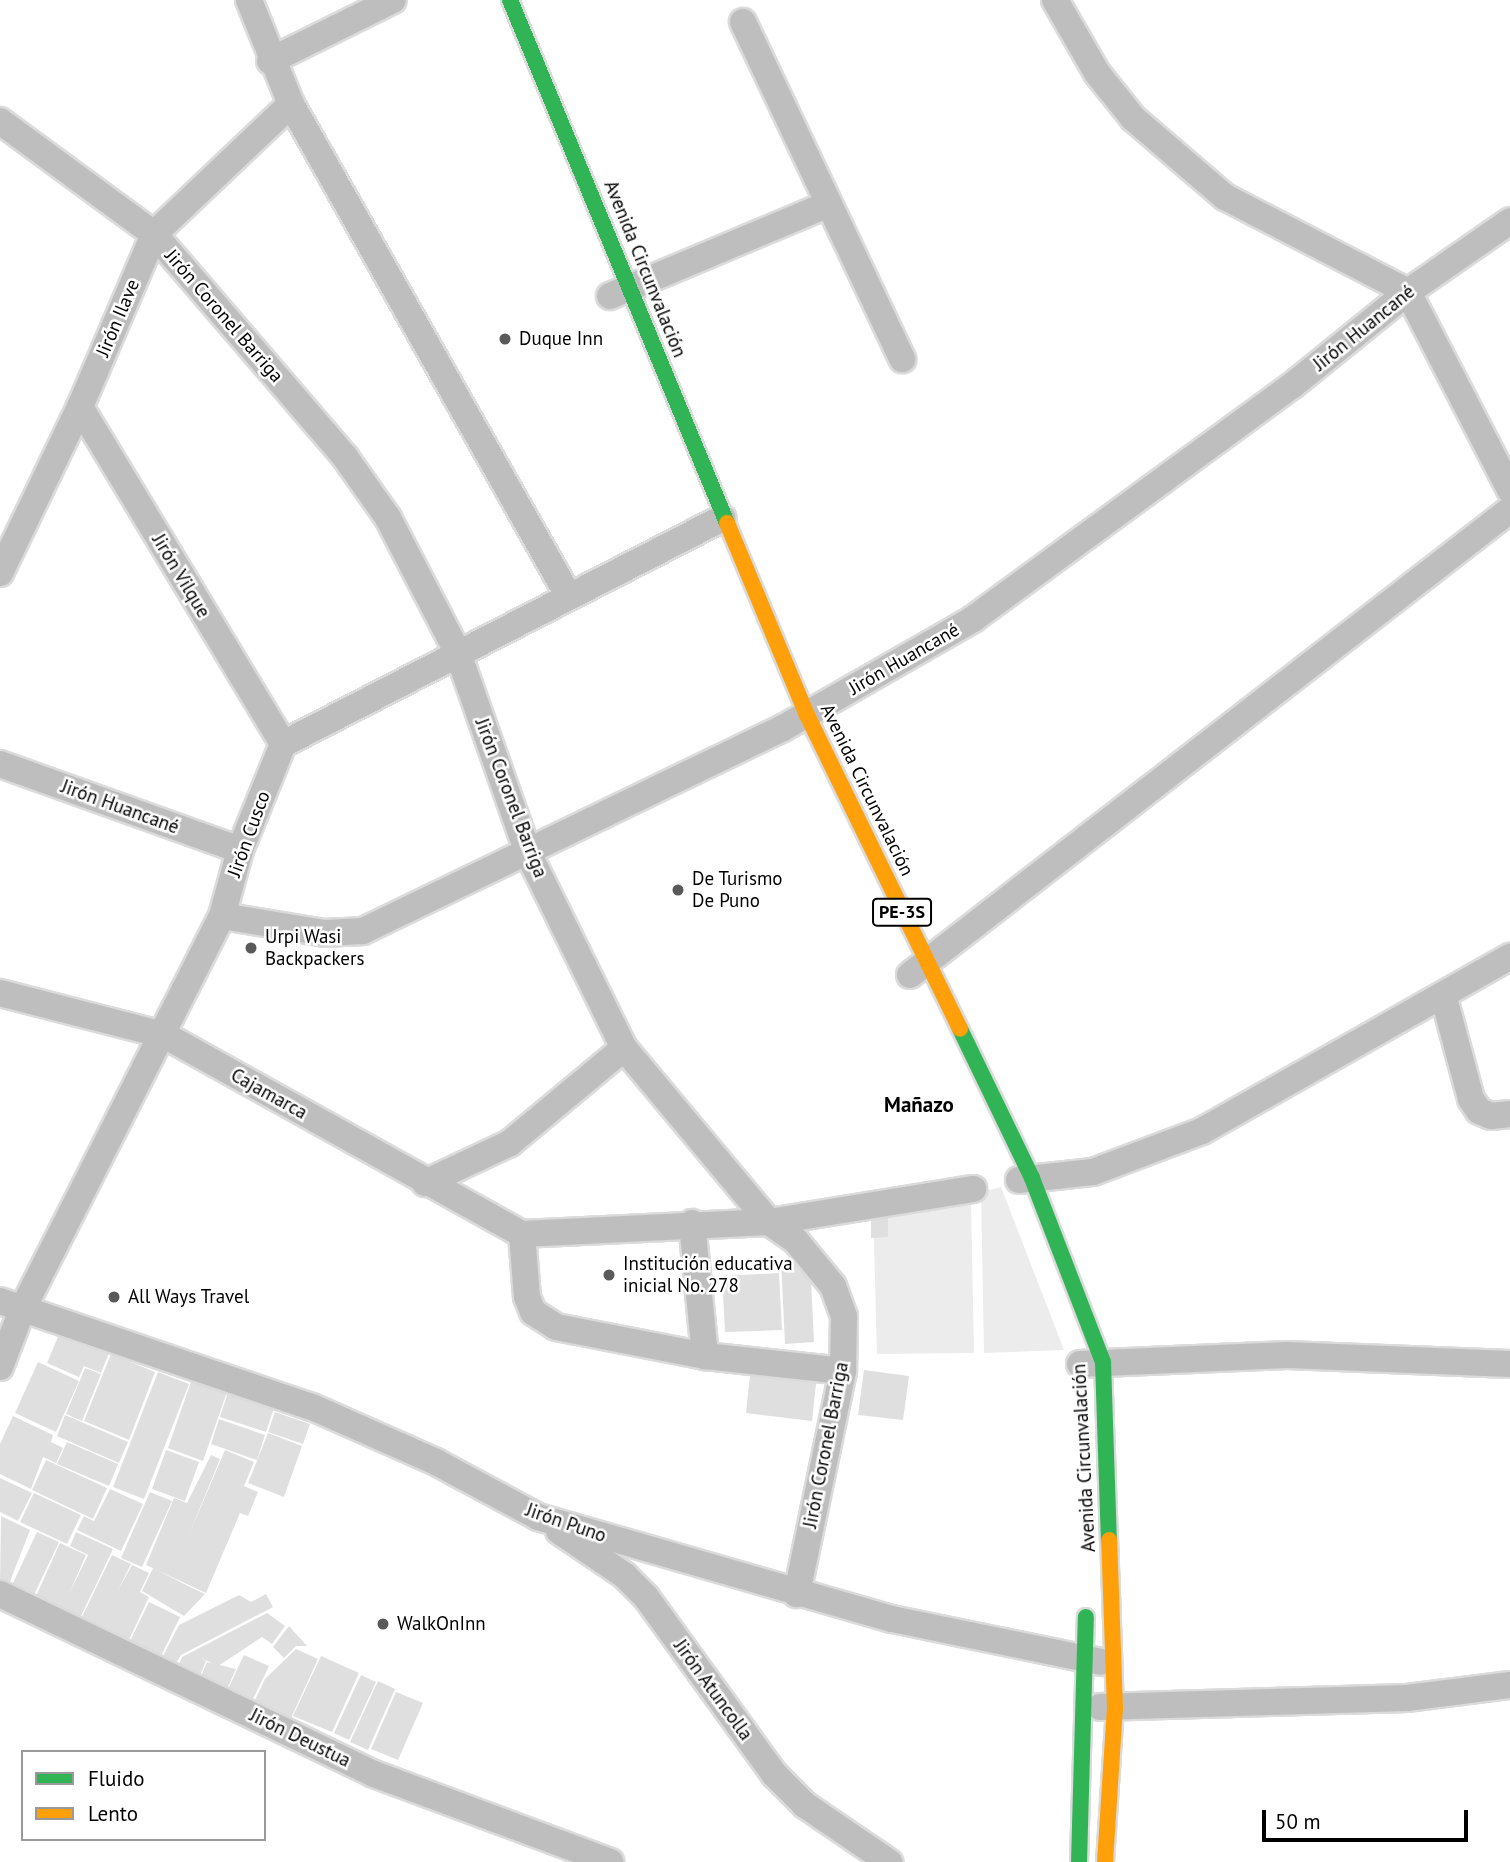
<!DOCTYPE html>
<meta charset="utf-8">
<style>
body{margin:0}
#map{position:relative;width:1510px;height:1862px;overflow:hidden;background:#fff;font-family:"PT Sans",sans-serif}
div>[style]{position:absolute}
.green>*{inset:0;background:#ececec}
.building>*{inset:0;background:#dfdfdf}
.roads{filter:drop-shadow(2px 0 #dbdbdb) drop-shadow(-2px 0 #dbdbdb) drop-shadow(0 2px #dbdbdb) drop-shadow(0 -2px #dbdbdb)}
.street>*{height:26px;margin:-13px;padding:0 13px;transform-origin:13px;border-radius:13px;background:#bebebe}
.fast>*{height:16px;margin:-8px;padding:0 8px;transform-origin:8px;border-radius:8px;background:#30b455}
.slow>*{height:16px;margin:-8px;padding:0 8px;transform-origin:8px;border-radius:8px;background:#ff9f0a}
.dots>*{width:19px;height:19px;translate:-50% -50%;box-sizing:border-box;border:4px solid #fff;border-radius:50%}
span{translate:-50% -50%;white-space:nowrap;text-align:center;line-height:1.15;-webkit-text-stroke:5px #fff;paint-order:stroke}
.shield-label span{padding:2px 5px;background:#fff;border:2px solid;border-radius:5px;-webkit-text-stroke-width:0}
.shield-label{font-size:18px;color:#000;font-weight:700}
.street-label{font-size:19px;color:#000}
.poi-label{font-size:19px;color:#000}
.left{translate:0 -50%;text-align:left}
.neighbourhood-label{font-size:21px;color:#000;font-weight:700}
.legend{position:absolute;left:21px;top:1750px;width:245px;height:91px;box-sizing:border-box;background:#fff;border:2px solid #999;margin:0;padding:9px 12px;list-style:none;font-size:21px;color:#000}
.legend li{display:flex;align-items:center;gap:14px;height:35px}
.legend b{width:35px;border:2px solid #999}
.scale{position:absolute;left:1262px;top:1810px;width:206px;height:32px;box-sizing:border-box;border:4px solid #000;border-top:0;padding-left:9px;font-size:21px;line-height:24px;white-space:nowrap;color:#000;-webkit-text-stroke:5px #fff;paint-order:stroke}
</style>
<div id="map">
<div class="green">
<i style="clip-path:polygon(1001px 1187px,1064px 1350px,984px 1353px,981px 1192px)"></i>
<i style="clip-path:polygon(971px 1202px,974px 1353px,877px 1354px,873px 1203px)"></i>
</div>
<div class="building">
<i style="clip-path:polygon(871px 1216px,888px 1216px,888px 1237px,871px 1238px)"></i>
<i style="clip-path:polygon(810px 1260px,814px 1342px,785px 1344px,781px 1261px)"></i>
<i style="clip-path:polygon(779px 1273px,782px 1330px,725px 1332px,722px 1276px)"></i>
<i style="clip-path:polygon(60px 1332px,109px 1353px,101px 1373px,84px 1366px,79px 1377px,47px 1363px)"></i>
<i style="clip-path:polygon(111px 1354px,155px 1372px,129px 1440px,84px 1421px)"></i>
<i style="clip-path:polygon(38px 1362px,79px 1381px,56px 1432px,15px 1413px)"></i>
<i style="clip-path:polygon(751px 1367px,817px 1375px,812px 1421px,746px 1413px)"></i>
<i style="clip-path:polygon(85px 1368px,101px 1374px,82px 1421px,66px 1414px)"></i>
<i style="clip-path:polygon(864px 1370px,909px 1376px,903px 1420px,858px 1415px)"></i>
<i style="clip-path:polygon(158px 1372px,189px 1384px,144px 1499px,113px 1487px)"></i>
<i style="clip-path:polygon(192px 1379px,227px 1392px,203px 1461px,168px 1448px)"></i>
<i style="clip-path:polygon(228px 1392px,274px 1408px,266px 1432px,220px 1417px)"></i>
<i style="clip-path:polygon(275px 1412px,310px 1424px,303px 1444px,268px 1432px)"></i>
<i style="clip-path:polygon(65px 1415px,128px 1442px,119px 1463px,57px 1436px)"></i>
<i style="clip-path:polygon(13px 1416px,53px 1435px,51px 1442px,63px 1448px,56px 1463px,43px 1457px,31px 1489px,0 1474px,0 1444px)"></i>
<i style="clip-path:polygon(219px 1419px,265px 1435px,257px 1460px,211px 1444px)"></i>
<i style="clip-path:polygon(268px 1433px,302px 1446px,284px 1497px,248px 1483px)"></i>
<i style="clip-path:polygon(67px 1442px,118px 1464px,109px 1486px,57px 1464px)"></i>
<i style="clip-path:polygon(166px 1450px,199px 1462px,185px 1501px,152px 1489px)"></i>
<i style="clip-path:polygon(225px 1450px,254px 1462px,244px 1486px,258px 1492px,248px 1516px,240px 1513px,206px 1593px,146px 1565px,174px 1498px,187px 1503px,211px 1455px,220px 1459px,188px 1537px)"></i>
<i style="clip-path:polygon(46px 1460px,107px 1488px,93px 1519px,32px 1490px)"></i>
<i style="clip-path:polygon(0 1478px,32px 1493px,18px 1521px,0 1512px)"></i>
<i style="clip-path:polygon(110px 1489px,143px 1504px,121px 1551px,77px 1530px,84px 1516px,94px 1521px)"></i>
<i style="clip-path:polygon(150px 1492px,172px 1501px,142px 1567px,121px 1558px)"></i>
<i style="clip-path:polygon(34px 1493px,81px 1515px,67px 1544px,20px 1522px)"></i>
<i style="clip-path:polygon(1px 1516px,30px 1530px,9px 1584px,0 1580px)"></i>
<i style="clip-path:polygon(37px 1532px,59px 1542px,34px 1595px,12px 1585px)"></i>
<i style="clip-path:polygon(76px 1532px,113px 1549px,80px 1618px,36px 1596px,60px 1543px,86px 1555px,69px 1594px,88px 1555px,70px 1546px)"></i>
<i style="clip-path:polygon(112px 1555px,131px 1564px,118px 1590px,132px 1565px,149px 1573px,140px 1592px,149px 1597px,129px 1640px,81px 1619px)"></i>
<i style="clip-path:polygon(153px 1568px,188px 1586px,205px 1594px,184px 1616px,142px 1591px)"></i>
<i style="clip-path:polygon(266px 1594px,273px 1607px,181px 1655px,176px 1663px,163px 1656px,179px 1625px,239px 1595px,251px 1602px)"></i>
<i style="clip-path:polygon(149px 1602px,180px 1617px,161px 1656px,130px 1641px)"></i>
<i style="clip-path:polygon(267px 1613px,285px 1626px,272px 1644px,262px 1637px,218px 1666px,201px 1658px,206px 1661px,200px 1675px,178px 1666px,182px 1657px)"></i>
<i style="clip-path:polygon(289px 1626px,307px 1646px,296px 1646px,284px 1658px,273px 1647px)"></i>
<i style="clip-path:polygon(296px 1649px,318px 1659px,291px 1718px,254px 1702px,265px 1679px)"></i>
<i style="clip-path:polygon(244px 1655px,269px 1666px,252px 1701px,228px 1689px)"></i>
<i style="clip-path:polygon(321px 1656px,359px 1673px,332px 1732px,293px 1716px)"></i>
<i style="clip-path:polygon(207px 1662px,236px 1669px,227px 1689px,201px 1676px)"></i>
<i style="clip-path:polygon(361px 1675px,376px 1682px,349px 1740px,334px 1733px)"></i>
<i style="clip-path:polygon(378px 1681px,395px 1689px,368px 1750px,350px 1742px)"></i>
<i style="clip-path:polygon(396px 1692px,423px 1703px,398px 1760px,371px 1749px)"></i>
</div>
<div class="roads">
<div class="street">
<i style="left:249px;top:0;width:112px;rotate:68deg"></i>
<i style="left:291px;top:104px;width:564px;rotate:60.57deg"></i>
<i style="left:1055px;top:0;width:84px;rotate:60.1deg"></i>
<i style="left:1097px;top:73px;width:58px;rotate:51.3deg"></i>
<i style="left:1133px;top:118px;width:121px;rotate:40.7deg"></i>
<i style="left:1225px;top:197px;width:206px;rotate:27.4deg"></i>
<i style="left:1408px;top:292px;width:223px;rotate:62.7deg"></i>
<i style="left:743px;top:22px;width:373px;rotate:64.7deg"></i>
<i style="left:270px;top:61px;width:137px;rotate:-26.4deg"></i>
<i style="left:0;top:121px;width:191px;rotate:36.3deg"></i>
<i style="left:154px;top:234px;width:294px;rotate:49.4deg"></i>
<i style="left:345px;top:457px;width:75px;rotate:54.8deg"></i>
<i style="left:388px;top:518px;width:152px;rotate:62.6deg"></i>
<i style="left:458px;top:653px;width:212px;rotate:70.7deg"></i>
<i style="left:528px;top:853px;width:217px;rotate:63.8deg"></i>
<i style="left:624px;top:1048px;width:226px;rotate:50.2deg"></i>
<i style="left:769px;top:1222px;width:33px;rotate:35deg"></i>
<i style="left:796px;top:1241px;width:58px;rotate:50.6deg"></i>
<i style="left:833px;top:1286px;width:32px;rotate:70deg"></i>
<i style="left:844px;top:1316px;width:55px;rotate:91deg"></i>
<i style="left:843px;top:1371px;width:228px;rotate:101.7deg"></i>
<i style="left:610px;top:296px;width:234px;rotate:-22.8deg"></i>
<i style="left:80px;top:407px;width:393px;rotate:58.9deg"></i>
<i style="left:0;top:573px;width:184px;rotate:-64.3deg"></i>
<i style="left:80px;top:407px;width:188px;rotate:-66.8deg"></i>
<i style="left:154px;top:234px;width:189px;rotate:-43.5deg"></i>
<i style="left:0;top:764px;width:255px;rotate:19.7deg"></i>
<i style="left:222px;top:916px;width:104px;rotate:9.4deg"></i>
<i style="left:325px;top:933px;width:38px;rotate:-3deg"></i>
<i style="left:363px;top:931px;width:466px;rotate:-25.8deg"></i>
<i style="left:783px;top:728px;width:219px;rotate:-29.8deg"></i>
<i style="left:973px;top:619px;width:396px;rotate:-36.2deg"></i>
<i style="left:1293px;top:385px;width:148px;rotate:-39deg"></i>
<i style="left:1408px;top:292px;width:124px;rotate:-34.8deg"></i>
<i style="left:910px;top:975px;width:759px;rotate:-37.78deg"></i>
<i style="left:0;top:993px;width:169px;rotate:14.4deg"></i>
<i style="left:164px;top:1035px;width:410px;rotate:29.1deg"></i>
<i style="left:522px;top:1234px;width:247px;rotate:-2.8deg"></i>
<i style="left:769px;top:1222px;width:207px;rotate:-9.2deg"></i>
<i style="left:1444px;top:998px;width:105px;rotate:75deg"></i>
<i style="left:1471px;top:1099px;width:14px;rotate:56deg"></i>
<i style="left:1479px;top:1111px;width:13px;rotate:23deg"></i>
<i style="left:1491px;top:1116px;width:19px;rotate:-6deg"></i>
<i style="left:1019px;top:1180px;width:74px;rotate:-6.2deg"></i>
<i style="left:1093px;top:1172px;width:116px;rotate:-20.6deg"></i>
<i style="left:1202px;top:1131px;width:354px;rotate:-29.5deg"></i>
<i style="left:425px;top:1183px;width:94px;rotate:-25.2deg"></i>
<i style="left:510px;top:1143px;width:148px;rotate:-39.8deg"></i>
<i style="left:692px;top:1223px;width:134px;rotate:84.4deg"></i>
<i style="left:522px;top:1234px;width:63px;rotate:85.5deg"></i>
<i style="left:527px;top:1297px;width:16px;rotate:68deg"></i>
<i style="left:533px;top:1312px;width:27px;rotate:33deg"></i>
<i style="left:556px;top:1327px;width:152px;rotate:11deg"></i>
<i style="left:705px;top:1356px;width:139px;rotate:6.2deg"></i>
<i style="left:0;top:1301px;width:330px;rotate:18.8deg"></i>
<i style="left:312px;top:1407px;width:136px;rotate:23.9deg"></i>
<i style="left:436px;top:1462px;width:116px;rotate:28.3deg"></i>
<i style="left:538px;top:1517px;width:368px;rotate:16.1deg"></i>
<i style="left:892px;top:1619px;width:213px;rotate:11.6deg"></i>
<i style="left:1080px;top:1364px;width:207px;rotate:-2.5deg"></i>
<i style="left:1287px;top:1355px;width:223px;rotate:2.3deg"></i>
<i style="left:0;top:1367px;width:61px;rotate:-68.9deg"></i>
<i style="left:22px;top:1310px;width:442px;rotate:-63.1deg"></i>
<i style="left:222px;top:916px;width:68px;rotate:-74.7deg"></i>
<i style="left:240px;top:850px;width:114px;rotate:-67.9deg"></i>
<i style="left:283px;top:744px;width:494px;rotate:-27.2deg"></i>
<i style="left:559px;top:1531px;width:78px;rotate:34.1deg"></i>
<i style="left:624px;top:1575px;width:31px;rotate:45deg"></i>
<i style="left:646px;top:1597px;width:218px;rotate:54.1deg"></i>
<i style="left:774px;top:1774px;width:44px;rotate:45deg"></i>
<i style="left:805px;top:1805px;width:102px;rotate:34.2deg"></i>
<i style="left:0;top:1594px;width:415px;rotate:25.7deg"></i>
<i style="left:374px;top:1774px;width:252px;rotate:20.4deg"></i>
<i style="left:1100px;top:1707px;width:307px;rotate:-1.7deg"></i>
<i style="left:1407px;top:1698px;width:104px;rotate:-7.2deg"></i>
</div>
<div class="fast">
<i style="left:510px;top:0;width:566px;rotate:67.47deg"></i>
<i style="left:960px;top:1029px;width:165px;rotate:64.2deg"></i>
<i style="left:1032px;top:1178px;width:197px;rotate:68.9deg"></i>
<i style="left:1103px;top:1362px;width:178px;rotate:88.1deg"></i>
<i style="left:1079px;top:1862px;width:245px;rotate:-88.4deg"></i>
</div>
<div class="slow">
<i style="left:727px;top:523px;width:208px;rotate:67.4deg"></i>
<i style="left:807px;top:715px;width:349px;rotate:64deg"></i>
<i style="left:1105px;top:1862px;width:154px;rotate:-86.3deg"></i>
<i style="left:1115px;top:1708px;width:168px;rotate:-92deg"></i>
</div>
</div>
<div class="dots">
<i style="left:505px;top:339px;background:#595959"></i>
<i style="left:678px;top:890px;background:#595959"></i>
<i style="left:251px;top:948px;background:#595959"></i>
<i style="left:609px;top:1275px;background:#595959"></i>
<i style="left:114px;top:1297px;background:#595959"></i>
<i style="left:383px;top:1624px;background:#595959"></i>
</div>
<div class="shield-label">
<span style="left:902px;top:912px">PE-3S</span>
</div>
<div class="street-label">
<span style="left:645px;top:269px;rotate:68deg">Avenida Circunvalación</span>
<span style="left:224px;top:316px;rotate:49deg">Jirón Coronel Barriga</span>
<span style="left:118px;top:318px;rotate:-67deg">Jirón Ilave</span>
<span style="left:1364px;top:328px;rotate:-39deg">Jirón Huancané</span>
<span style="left:181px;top:576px;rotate:59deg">Jirón Vilque</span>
<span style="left:904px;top:659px;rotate:-30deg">Jirón Huancané</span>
<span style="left:867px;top:790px;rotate:64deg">Avenida Circunvalación</span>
<span style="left:511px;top:798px;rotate:69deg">Jirón Coronel Barriga</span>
<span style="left:120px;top:807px;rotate:20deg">Jirón Huancané</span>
<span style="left:249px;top:834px;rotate:-70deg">Jirón Cusco</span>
<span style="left:269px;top:1094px;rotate:29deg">Cajamarca</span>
<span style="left:826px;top:1445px;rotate:-79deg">Jirón Coronel Barriga</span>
<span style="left:1084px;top:1458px;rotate:-93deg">Avenida Circunvalación</span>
<span style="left:566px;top:1523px;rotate:19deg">Jirón Puno</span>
<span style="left:713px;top:1690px;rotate:54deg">Jirón Atuncolla</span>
<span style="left:300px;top:1738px;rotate:26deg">Jirón Deustua</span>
</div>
<div class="poi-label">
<span class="left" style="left:519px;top:339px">Duque Inn</span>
<span class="left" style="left:692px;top:890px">De Turismo<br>De Puno</span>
<span class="left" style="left:265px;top:948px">Urpi Wasi<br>Backpackers</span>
<span class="left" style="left:623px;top:1275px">Institución educativa<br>inicial No. 278</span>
<span class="left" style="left:128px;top:1297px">All Ways Travel</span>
<span class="left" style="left:397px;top:1624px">WalkOnInn</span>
</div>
<div class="neighbourhood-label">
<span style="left:919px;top:1105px">Mañazo</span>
</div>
<ul class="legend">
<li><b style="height:9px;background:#30b455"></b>Fluido</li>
<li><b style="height:9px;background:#ff9f0a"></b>Lento</li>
</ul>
<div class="scale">50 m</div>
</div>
